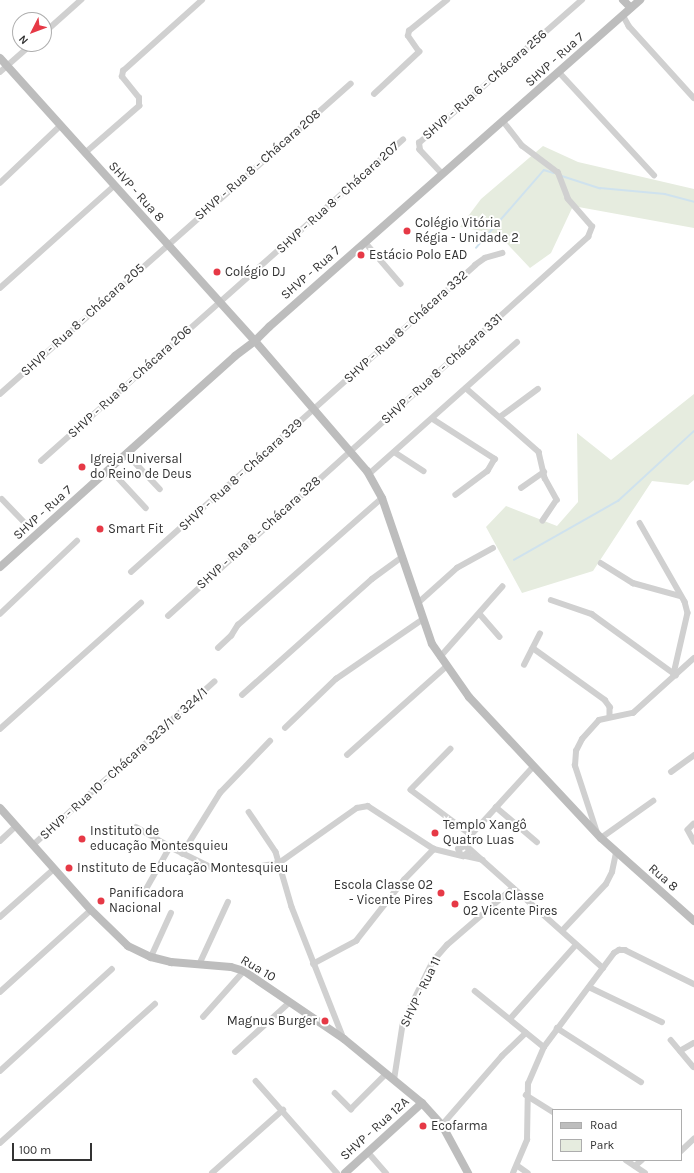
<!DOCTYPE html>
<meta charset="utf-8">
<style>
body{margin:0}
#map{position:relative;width:694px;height:1173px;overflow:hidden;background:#fff;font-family:Karla,sans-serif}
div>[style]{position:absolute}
.green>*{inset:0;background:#e6ecdf}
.stream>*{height:1.5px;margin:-0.75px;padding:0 0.75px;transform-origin:0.75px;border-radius:0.75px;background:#cfe2ee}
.street>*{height:5.5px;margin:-2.75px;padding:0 2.75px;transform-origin:2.75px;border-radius:2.75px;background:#d0d0d0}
.secondary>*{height:8px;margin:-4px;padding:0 4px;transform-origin:4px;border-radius:4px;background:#bdbdbd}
.dots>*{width:11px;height:11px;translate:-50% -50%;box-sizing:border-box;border:2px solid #fff;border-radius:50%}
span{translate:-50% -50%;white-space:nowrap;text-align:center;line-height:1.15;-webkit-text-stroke:4px #fff;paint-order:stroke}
.street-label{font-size:13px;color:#333}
.poi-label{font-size:13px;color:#333}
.left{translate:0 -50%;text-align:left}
.right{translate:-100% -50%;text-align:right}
.legend{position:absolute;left:552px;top:1109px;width:130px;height:52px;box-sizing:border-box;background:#fff;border:1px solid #adadad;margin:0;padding:5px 7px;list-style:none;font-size:12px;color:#333}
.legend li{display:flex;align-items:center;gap:8px;height:20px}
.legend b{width:20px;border:1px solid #adadad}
.north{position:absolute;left:12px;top:12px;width:40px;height:40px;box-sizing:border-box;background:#fff;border:1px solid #adadad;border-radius:50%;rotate:228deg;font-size:11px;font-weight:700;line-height:16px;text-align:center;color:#333}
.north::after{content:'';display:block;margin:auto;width:14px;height:18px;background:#e63946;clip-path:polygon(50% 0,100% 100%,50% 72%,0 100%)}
.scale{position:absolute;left:12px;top:1143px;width:80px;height:18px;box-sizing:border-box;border:2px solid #333;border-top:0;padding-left:5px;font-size:12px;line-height:14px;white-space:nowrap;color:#333;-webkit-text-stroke:3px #fff;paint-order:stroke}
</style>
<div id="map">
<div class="green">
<i style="clip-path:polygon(543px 146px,578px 162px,694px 189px,694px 228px,573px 206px,551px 253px,530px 268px,498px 234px,460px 227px,481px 199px)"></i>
<i style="clip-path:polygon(694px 394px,694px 480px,688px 485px,652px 481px,593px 571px,522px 593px,486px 527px,506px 506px,557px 526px,578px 502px,577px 433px,611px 460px)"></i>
</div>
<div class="stream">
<i style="left:562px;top:176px;width:40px;rotate:18deg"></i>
<i style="left:600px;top:188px;width:65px;rotate:5.3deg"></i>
<i style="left:665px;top:194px;width:30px;rotate:15deg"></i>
<i style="left:476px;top:248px;width:103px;rotate:-48.9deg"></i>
<i style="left:544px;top:170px;width:10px;rotate:17deg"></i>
<i style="left:514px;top:560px;width:120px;rotate:-29.6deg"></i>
<i style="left:618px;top:501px;width:103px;rotate:-42.6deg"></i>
</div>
<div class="street">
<i style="left:623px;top:15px;width:13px;rotate:61deg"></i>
<i style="left:629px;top:26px;width:97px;rotate:47.9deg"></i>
<i style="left:44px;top:33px;width:50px;rotate:-41.7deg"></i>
<i style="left:0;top:72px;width:43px;rotate:-41.2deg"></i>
<i style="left:560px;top:73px;width:139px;rotate:47.3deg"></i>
<i style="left:374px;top:94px;width:62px;rotate:-43deg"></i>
<i style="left:419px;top:52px;width:19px;rotate:-125deg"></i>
<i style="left:408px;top:36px;width:5px;rotate:-79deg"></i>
<i style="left:409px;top:31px;width:49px;rotate:-39.2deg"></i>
<i style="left:85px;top:153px;width:72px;rotate:-41deg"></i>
<i style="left:139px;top:106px;width:8px;rotate:-90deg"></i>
<i style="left:139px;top:98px;width:27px;rotate:-129deg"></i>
<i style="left:122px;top:77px;width:6px;rotate:-81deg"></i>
<i style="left:123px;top:71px;width:106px;rotate:-41.9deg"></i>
<i style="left:442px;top:174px;width:33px;rotate:-133deg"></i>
<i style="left:420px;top:150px;width:7px;rotate:-98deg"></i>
<i style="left:419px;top:143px;width:217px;rotate:-41.3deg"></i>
<i style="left:0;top:183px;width:83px;rotate:-43.5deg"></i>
<i style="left:365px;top:242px;width:55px;rotate:49.4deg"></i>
<i style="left:0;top:288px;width:153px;rotate:-41.8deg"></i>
<i style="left:466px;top:388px;width:97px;rotate:41.2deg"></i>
<i style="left:539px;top:452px;width:27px;rotate:77deg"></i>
<i style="left:545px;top:478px;width:25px;rotate:61deg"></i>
<i style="left:557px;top:500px;width:25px;rotate:124deg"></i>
<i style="left:0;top:394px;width:468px;rotate:-41.5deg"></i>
<i style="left:500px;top:417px;width:47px;rotate:-36.4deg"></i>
<i style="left:433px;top:419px;width:74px;rotate:32.8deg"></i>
<i style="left:495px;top:459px;width:14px;rotate:120deg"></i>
<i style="left:488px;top:471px;width:40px;rotate:143deg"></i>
<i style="left:396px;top:453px;width:33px;rotate:33deg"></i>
<i style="left:127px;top:454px;width:48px;rotate:46.7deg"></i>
<i style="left:41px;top:461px;width:484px;rotate:-41.6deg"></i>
<i style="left:110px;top:469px;width:53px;rotate:47.3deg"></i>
<i style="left:369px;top:474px;width:198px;rotate:-41.7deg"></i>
<i style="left:521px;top:488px;width:28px;rotate:-35deg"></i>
<i style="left:2px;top:499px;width:33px;rotate:46deg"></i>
<i style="left:640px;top:523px;width:91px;rotate:60.3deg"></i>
<i style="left:685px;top:602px;width:11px;rotate:75deg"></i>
<i style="left:688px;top:613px;width:63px;rotate:102.9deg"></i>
<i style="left:601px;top:563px;width:38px;rotate:32deg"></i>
<i style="left:633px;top:583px;width:49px;rotate:15.5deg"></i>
<i style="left:131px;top:572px;width:461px;rotate:-41.7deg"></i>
<i style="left:475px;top:265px;width:12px;rotate:-35deg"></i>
<i style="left:485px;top:258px;width:18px;rotate:-16deg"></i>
<i style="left:551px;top:600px;width:43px;rotate:18.9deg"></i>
<i style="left:592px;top:614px;width:104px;rotate:36deg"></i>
<i style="left:418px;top:603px;width:52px;rotate:-41.9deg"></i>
<i style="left:457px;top:568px;width:41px;rotate:-29.1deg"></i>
<i style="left:0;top:614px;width:106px;rotate:-43.5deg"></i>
<i style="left:480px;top:614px;width:30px;rotate:49deg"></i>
<i style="left:168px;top:616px;width:566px;rotate:-42.06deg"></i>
<i style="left:588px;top:237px;width:11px;rotate:-68deg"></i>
<i style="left:592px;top:227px;width:37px;rotate:-131deg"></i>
<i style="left:568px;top:199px;width:28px;rotate:-111deg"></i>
<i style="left:558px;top:173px;width:45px;rotate:-143.1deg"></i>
<i style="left:522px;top:146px;width:31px;rotate:-128deg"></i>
<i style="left:218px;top:648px;width:18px;rotate:-43deg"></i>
<i style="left:231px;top:636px;width:13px;rotate:-58deg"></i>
<i style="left:238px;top:625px;width:192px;rotate:-41.4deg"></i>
<i style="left:533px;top:648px;width:89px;rotate:35.8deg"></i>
<i style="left:605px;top:700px;width:9px;rotate:54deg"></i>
<i style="left:610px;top:707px;width:10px;rotate:90deg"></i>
<i style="left:440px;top:657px;width:94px;rotate:-48.5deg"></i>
<i style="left:524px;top:665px;width:35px;rotate:-63deg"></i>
<i style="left:242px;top:695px;width:174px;rotate:-41.7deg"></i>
<i style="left:372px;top:579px;width:37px;rotate:-36deg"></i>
<i style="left:285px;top:728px;width:71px;rotate:-43.9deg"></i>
<i style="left:336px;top:679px;width:104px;rotate:-34.5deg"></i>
<i style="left:0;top:729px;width:189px;rotate:-41.8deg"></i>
<i style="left:451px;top:749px;width:57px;rotate:134.3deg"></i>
<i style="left:411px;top:790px;width:74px;rotate:36.7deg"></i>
<i style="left:347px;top:755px;width:134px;rotate:-41.7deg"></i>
<i style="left:671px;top:772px;width:29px;rotate:-36deg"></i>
<i style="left:496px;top:807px;width:54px;rotate:40.5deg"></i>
<i style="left:249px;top:812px;width:48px;rotate:56deg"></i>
<i style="left:276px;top:852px;width:57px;rotate:73.8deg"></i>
<i style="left:292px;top:907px;width:142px;rotate:68.5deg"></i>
<i style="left:694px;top:824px;width:8px;rotate:135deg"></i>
<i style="left:688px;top:830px;width:13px;rotate:61deg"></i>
<i style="left:136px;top:827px;width:39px;rotate:30deg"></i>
<i style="left:170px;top:847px;width:46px;rotate:26deg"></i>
<i style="left:211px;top:867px;width:39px;rotate:1deg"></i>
<i style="left:250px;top:868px;width:29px;rotate:-10deg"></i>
<i style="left:279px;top:863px;width:95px;rotate:-35.2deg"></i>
<i style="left:357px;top:808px;width:11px;rotate:-10deg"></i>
<i style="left:368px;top:806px;width:79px;rotate:33.1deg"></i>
<i style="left:434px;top:849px;width:30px;rotate:14deg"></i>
<i style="left:463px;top:856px;width:7px;rotate:-34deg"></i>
<i style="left:469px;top:852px;width:6px;rotate:-108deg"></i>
<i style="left:467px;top:846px;width:9px;rotate:159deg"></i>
<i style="left:459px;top:849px;width:6px;rotate:72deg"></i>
<i style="left:597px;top:833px;width:71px;rotate:-108.2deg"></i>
<i style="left:575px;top:766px;width:15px;rotate:-86deg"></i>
<i style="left:576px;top:751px;width:13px;rotate:-63deg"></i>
<i style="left:582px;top:739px;width:25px;rotate:-48deg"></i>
<i style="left:599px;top:720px;width:35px;rotate:-12deg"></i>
<i style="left:633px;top:713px;width:82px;rotate:-42deg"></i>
<i style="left:601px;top:838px;width:64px;rotate:-35.4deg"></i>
<i style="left:0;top:841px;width:22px;rotate:-43deg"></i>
<i style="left:33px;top:845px;width:244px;rotate:-42deg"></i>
<i style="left:461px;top:846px;width:107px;rotate:-47.7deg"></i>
<i style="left:469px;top:848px;width:180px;rotate:41.8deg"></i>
<i style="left:182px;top:854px;width:72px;rotate:-58.1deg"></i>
<i style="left:220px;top:793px;width:72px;rotate:-46.1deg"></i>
<i style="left:466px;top:856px;width:17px;rotate:13deg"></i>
<i style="left:145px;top:891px;width:51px;rotate:-60.4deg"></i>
<i style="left:0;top:917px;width:72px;rotate:-41.6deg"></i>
<i style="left:562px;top:931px;width:64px;rotate:-46.9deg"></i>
<i style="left:606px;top:884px;width:13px;rotate:-63deg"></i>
<i style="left:612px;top:872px;width:19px;rotate:-78deg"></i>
<i style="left:151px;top:957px;width:48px;rotate:-65.6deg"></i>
<i style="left:313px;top:964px;width:49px;rotate:-28.1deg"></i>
<i style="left:356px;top:941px;width:78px;rotate:-51.8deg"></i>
<i style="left:404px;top:880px;width:43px;rotate:-45.9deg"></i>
<i style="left:199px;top:965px;width:69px;rotate:-65.3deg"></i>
<i style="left:589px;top:987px;width:81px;rotate:25.6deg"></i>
<i style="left:475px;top:991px;width:89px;rotate:39.1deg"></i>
<i style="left:0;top:992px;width:122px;rotate:-42deg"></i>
<i style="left:203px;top:1017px;width:62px;rotate:-48.3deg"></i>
<i style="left:510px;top:1019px;width:99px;rotate:-48.3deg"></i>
<i style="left:557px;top:1028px;width:100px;rotate:32.7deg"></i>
<i style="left:671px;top:1040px;width:35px;rotate:50deg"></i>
<i style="left:680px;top:1051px;width:16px;rotate:-30deg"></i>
<i style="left:235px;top:1052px;width:73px;rotate:-42.2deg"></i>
<i style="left:0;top:1071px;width:151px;rotate:-42.3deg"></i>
<i style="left:394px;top:1080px;width:59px;rotate:-81.2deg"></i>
<i style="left:403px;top:1022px;width:68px;rotate:-63.8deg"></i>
<i style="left:433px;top:961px;width:21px;rotate:-49deg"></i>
<i style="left:447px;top:945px;width:87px;rotate:-40.8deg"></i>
<i style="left:256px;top:1081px;width:123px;rotate:48.6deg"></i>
<i style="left:335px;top:1093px;width:23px;rotate:45deg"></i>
<i style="left:351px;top:1109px;width:49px;rotate:-45deg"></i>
<i style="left:526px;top:1095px;width:32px;rotate:32deg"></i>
<i style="left:442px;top:1125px;width:91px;rotate:-49deg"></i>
<i style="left:502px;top:1056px;width:33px;rotate:-44deg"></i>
<i style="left:0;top:1143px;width:208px;rotate:-41.9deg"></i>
<i style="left:681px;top:1151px;width:18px;rotate:-43deg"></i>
<i style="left:368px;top:1152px;width:28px;rotate:49deg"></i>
<i style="left:626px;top:1160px;width:23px;rotate:34deg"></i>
<i style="left:518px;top:1166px;width:12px;rotate:35deg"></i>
<i style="left:635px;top:1166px;width:9px;rotate:-41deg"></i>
<i style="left:212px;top:1173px;width:95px;rotate:-41.6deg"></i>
<i style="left:513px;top:1173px;width:36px;rotate:-67deg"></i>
<i style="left:527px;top:1140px;width:56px;rotate:-89deg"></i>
<i style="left:528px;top:1084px;width:40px;rotate:-66.6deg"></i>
<i style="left:544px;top:1047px;width:117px;rotate:-53.3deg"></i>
<i style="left:614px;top:953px;width:6px;rotate:-31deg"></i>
<i style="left:619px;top:950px;width:6px"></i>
<i style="left:625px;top:950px;width:77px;rotate:26.2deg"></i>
</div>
<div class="secondary">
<i style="left:623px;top:0;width:11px;rotate:45deg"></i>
<i style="left:0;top:58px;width:381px;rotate:48deg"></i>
<i style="left:255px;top:341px;width:172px;rotate:49.3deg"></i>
<i style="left:367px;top:471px;width:31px;rotate:61deg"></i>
<i style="left:382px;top:498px;width:154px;rotate:71.1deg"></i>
<i style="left:432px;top:644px;width:65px;rotate:55.1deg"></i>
<i style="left:469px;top:697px;width:193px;rotate:46.9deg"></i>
<i style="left:601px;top:838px;width:125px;rotate:41.7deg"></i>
<i style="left:0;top:567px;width:316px;rotate:-41.9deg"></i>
<i style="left:235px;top:356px;width:25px;rotate:-37deg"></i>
<i style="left:255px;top:341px;width:20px;rotate:-45deg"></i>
<i style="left:269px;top:327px;width:495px;rotate:-41.4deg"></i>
<i style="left:0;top:808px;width:137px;rotate:48.3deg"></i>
<i style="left:91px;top:910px;width:52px;rotate:44.2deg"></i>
<i style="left:128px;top:946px;width:25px;rotate:26deg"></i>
<i style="left:151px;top:957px;width:21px;rotate:14deg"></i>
<i style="left:171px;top:962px;width:60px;rotate:4.8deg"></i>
<i style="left:231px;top:967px;width:14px;rotate:17deg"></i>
<i style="left:244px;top:971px;width:121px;rotate:34.2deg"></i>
<i style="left:344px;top:1039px;width:101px;rotate:39.4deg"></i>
<i style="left:422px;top:1103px;width:30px;rotate:48deg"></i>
<i style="left:442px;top:1125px;width:55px;rotate:61.6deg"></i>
<i style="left:345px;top:1173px;width:104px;rotate:-42.3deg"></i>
</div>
<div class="dots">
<i style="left:407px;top:231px;background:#e63946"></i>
<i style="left:361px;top:255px;background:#e63946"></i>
<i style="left:217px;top:272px;background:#e63946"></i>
<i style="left:82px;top:467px;background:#e63946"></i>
<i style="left:100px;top:529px;background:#e63946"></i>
<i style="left:435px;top:833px;background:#e63946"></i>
<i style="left:82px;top:839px;background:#e63946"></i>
<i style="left:69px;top:868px;background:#e63946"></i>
<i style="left:441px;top:893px;background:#e63946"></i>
<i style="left:101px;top:901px;background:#e63946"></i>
<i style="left:455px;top:904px;background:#e63946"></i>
<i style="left:325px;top:1021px;background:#e63946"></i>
<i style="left:423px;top:1126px;background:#e63946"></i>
</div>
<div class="street-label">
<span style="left:555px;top:60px;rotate:-42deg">SHVP - Rua 7</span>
<span style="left:485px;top:85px;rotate:-41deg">SHVP - Rua 6 - Chácara 256</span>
<span style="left:258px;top:165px;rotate:-41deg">SHVP - Rua 8 - Chácara 208</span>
<span style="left:136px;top:192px;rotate:48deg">SHVP - Rua 8</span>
<span style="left:338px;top:198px;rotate:-42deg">SHVP - Rua 8 - Chácara 207</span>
<span style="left:311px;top:273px;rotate:-41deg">SHVP - Rua 7</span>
<span style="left:83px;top:320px;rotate:-42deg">SHVP - Rua 8 - Chácara 205</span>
<span style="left:406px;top:327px;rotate:-42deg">SHVP - Rua 8 - Chácara 332</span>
<span style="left:442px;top:369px;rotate:-42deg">SHVP - Rua 8 - Chácara 331</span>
<span style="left:130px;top:382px;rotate:-42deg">SHVP - Rua 8 - Chácara 206</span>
<span style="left:241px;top:475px;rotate:-42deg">SHVP - Rua 8 - Chácara 329</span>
<span style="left:43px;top:513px;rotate:-42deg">SHVP - Rua 7</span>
<span style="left:259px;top:533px;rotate:-42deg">SHVP - Rua 8 - Chácara 328</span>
<span style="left:124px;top:764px;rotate:-42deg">SHVP - Rua 10 - Chácara 323/1 e 324/1</span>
<span style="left:663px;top:878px;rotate:41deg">Rua 8</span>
<span style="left:258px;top:969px;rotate:31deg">Rua 10</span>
<span style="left:421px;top:992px;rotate:-64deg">SHVP - Rua 11</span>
<span style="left:375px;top:1129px;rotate:-42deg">SHVP - Rua 12A</span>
</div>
<div class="poi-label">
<span class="left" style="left:415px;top:231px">Colégio Vitória<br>Régia - Unidade 2</span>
<span class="left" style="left:369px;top:255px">Estácio Polo EAD</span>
<span class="left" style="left:225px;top:272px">Colégio DJ</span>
<span class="left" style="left:90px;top:467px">Igreja Universal<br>do Reino de Deus</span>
<span class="left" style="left:108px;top:529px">Smart Fit</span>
<span class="left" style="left:443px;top:833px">Templo Xangô<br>Quatro Luas</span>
<span class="left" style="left:90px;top:839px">Instituto de<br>educação Montesquieu</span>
<span class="left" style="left:77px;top:868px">Instituto de Educação Montesquieu</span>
<span class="right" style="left:433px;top:893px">Escola Classe 02<br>- Vicente Pires</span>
<span class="left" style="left:109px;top:901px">Panificadora<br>Nacional</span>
<span class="left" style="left:463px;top:904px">Escola Classe<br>02 Vicente Pires</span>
<span class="right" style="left:317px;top:1021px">Magnus Burger</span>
<span class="left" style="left:431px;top:1126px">Ecofarma</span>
</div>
<ul class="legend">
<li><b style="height:5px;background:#bdbdbd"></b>Road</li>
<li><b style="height:11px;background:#e6ecdf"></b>Park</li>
</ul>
<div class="north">N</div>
<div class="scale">100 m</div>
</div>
